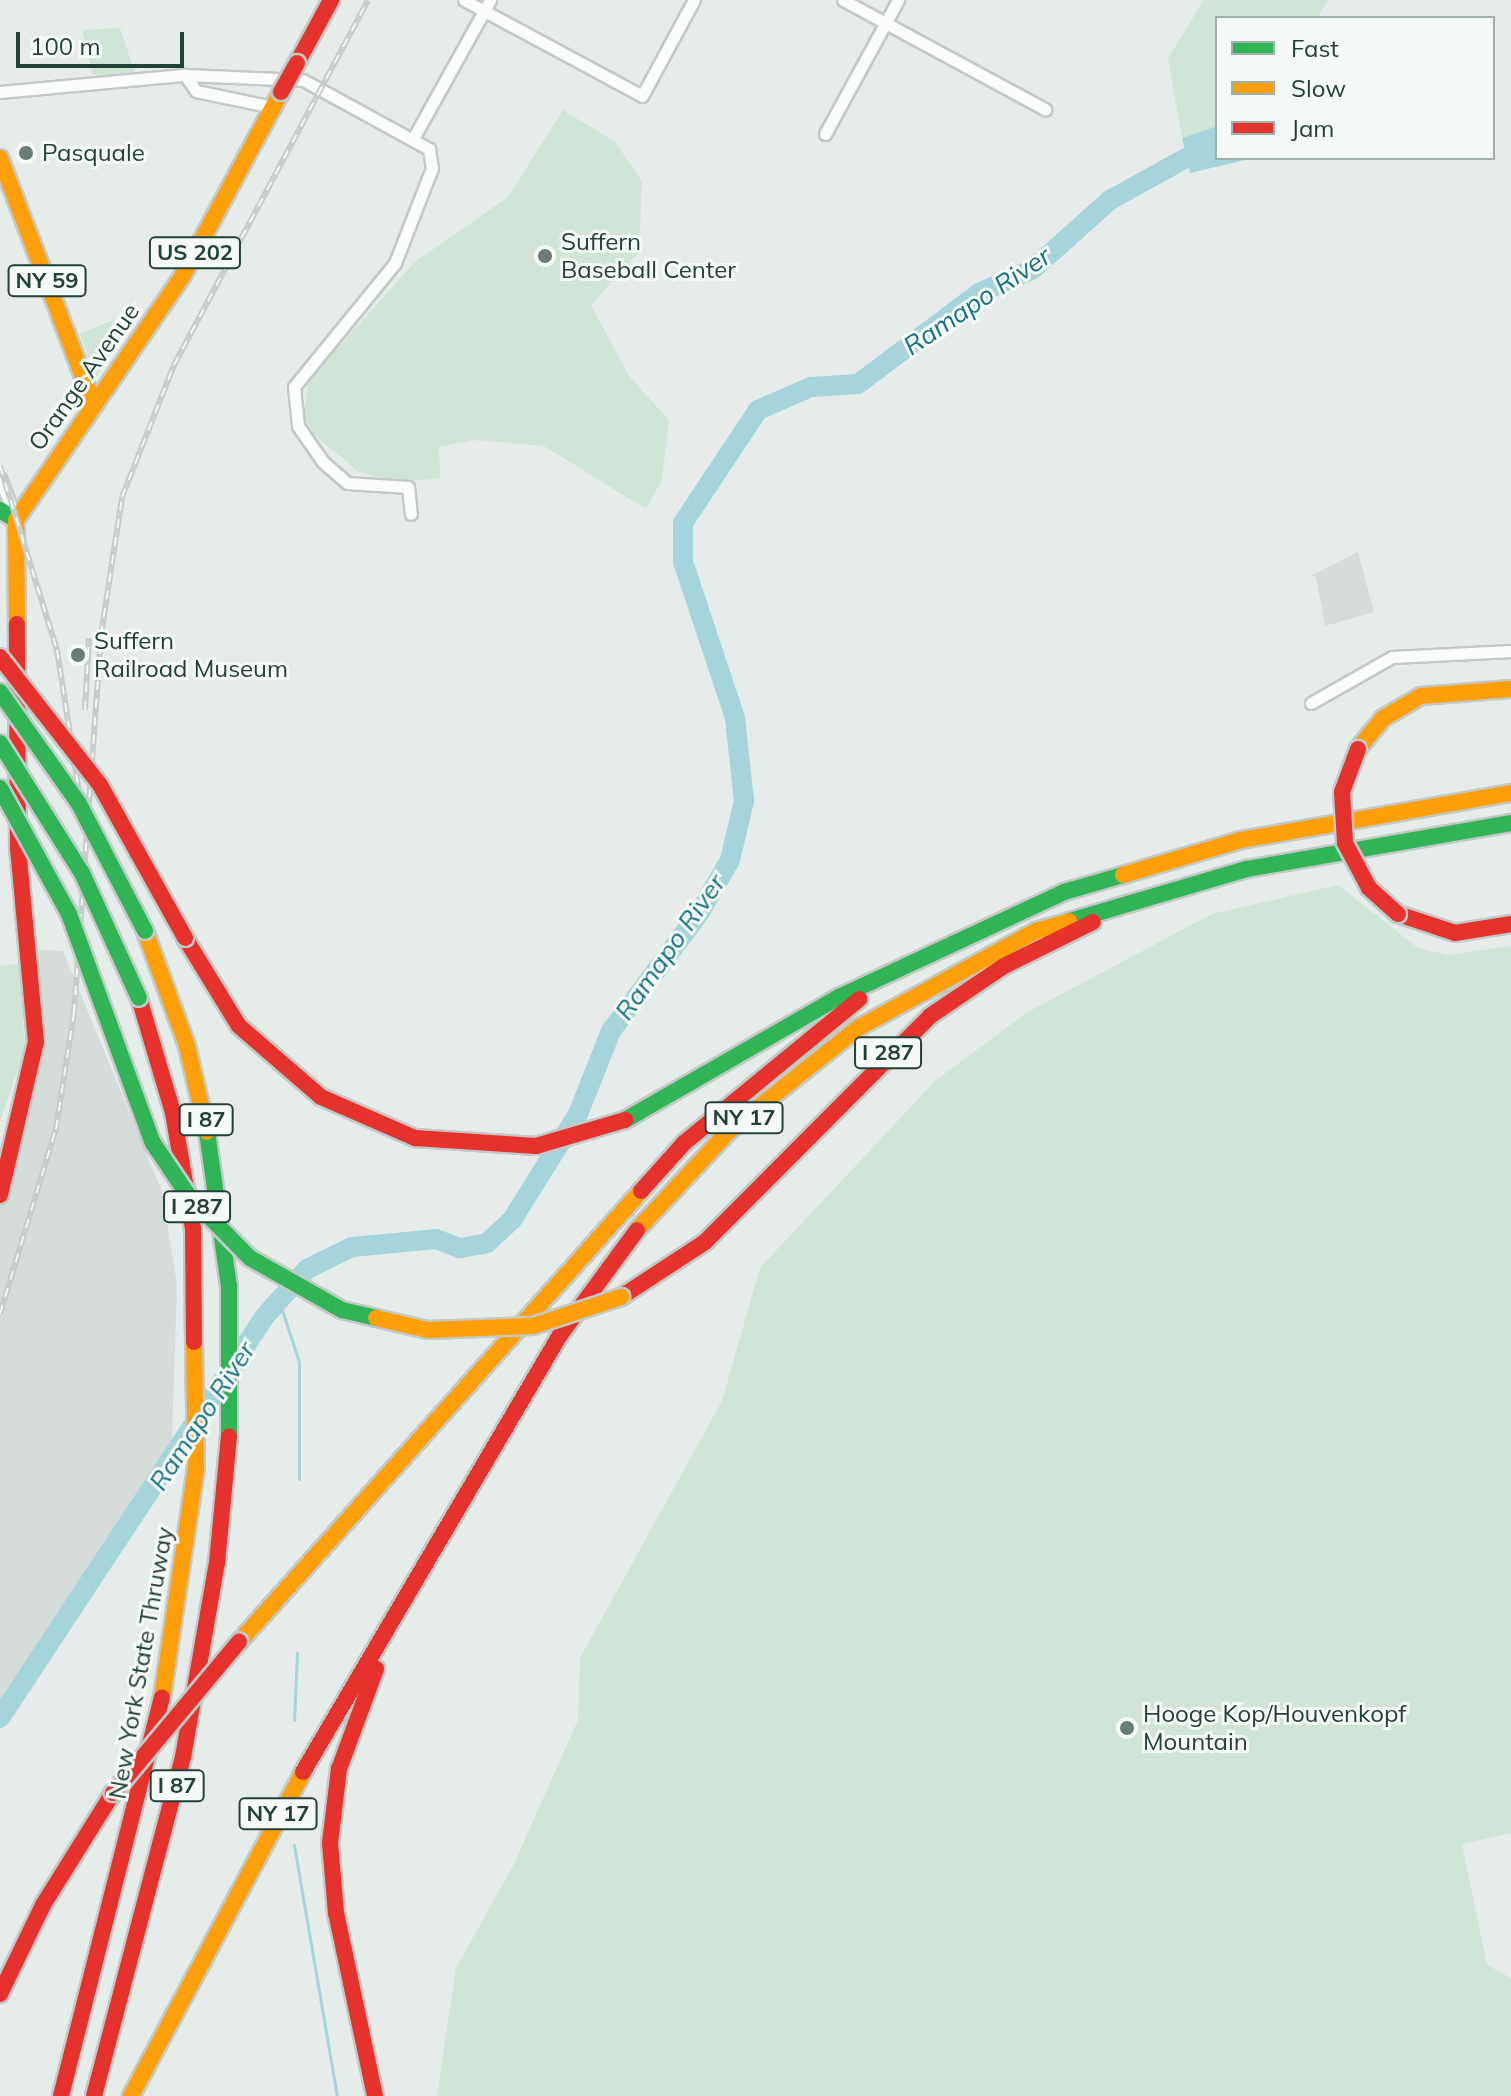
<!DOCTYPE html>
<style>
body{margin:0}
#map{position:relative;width:1511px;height:2096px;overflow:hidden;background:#e6ece9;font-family:Mulish,sans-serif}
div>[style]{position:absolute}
.built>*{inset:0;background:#d4ddd9}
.green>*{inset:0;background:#cfe5d5}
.water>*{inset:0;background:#a5d4db}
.stream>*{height:3px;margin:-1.5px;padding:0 1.5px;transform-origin:1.5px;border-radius:1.5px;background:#a5d4db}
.river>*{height:20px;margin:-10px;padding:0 10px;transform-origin:10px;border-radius:10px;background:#a5d4db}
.roads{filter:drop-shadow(2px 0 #c3c9c6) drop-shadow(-2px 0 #c3c9c6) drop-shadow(0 2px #c3c9c6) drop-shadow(0 -2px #c3c9c6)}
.street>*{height:11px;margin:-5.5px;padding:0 5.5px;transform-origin:5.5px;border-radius:5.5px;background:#fbfcfc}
.fast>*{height:16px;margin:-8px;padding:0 8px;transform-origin:8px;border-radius:8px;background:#30b455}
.slow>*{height:16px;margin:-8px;padding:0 8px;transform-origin:8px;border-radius:8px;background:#ff9f0a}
.jam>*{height:16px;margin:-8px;padding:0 8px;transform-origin:8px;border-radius:8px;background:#e5322d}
.rail>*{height:6px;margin-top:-3px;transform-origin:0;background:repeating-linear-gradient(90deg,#f4faf7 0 9px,#c7cdca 0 18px);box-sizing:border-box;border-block:2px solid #c7cdca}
.bridges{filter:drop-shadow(2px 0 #c2cbc8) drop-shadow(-2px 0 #c2cbc8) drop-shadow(0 2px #c2cbc8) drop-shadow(0 -2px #c2cbc8)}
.fast-bridge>*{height:16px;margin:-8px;padding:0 8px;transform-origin:8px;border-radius:8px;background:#30b455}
.slow-bridge>*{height:16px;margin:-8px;padding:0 8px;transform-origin:8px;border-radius:8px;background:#ff9f0a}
.jam-bridge>*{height:16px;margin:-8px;padding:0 8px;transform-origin:8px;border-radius:8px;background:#e5322d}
.dots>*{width:22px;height:22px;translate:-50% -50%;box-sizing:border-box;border:4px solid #f4faf7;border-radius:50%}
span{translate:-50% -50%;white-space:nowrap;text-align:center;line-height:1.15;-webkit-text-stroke:6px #f4faf7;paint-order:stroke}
.shield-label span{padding:2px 6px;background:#f4faf7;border:2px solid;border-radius:6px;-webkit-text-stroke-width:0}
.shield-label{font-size:22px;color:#224138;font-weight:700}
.poi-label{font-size:24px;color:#224138}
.left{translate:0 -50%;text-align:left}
.street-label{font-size:24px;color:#224138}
.water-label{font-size:26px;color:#186f80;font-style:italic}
.legend{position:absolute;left:1215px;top:16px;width:280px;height:144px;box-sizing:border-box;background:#f4faf7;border:2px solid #a0b0ab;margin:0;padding:10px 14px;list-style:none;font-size:24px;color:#224138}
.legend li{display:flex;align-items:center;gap:16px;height:40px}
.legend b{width:40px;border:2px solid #a0b0ab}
.scale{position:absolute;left:16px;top:32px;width:168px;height:36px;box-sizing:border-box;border:4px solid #224138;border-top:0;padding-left:10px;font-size:24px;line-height:28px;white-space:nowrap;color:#224138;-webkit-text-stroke:6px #f4faf7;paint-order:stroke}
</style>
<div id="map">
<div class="built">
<i style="clip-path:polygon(1358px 552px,1374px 612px,1325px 626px,1316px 577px,1310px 576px)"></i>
<i style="clip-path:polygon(31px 950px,63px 951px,162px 1192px,177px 1285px,171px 1467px,0 1718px,0 1195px,32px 1072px)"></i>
</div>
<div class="green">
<i style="clip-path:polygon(1204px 0,1328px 0,1317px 18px,1217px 18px,1217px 126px,1182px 138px,1168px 58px)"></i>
<i style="clip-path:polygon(120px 28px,135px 73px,93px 75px,82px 30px)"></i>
<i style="clip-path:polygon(563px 110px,615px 142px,642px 181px,639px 252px,591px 305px,629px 376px,669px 420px,662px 480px,646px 509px,544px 446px,474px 440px,439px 447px,440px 478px,398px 482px,359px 472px,313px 434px,304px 416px,308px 381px,415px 262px,508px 197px)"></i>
<i style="clip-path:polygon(116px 319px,124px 331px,96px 378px,80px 334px)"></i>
<i style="clip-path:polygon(1338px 885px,1418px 948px,1448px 955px,1511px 946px,1511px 1833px,1462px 1844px,1487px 1965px,1511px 1978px,1511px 2096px,437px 2096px,456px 1968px,513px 1866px,578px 1720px,580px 1658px,722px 1401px,760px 1268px,935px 1081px,1026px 1013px,1212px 914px)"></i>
<i style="clip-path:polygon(19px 964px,25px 1048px,0 1122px,0 966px)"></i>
</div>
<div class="water">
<i style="clip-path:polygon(1217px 126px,1217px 158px,1253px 158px,1190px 173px,1182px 138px)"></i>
</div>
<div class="stream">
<i style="left:279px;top:1301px;width:64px;rotate:71.8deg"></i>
<i style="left:299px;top:1362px;width:117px;rotate:90deg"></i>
<i style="left:294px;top:1720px;width:67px;rotate:-87.4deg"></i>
<i style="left:294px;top:1845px;width:255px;rotate:80.3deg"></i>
</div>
<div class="river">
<i style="left:0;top:1718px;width:481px;rotate:-56.6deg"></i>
<i style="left:265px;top:1316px;width:63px;rotate:-48.2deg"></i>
<i style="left:307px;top:1269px;width:50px;rotate:-26.1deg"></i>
<i style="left:352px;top:1247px;width:84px;rotate:-5.4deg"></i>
<i style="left:436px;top:1239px;width:26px;rotate:21deg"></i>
<i style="left:460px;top:1248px;width:27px;rotate:-10deg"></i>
<i style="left:487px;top:1243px;width:34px;rotate:-43deg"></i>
<i style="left:512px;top:1220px;width:125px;rotate:-58.1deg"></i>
<i style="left:578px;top:1114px;width:89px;rotate:-68.3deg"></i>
<i style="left:611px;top:1031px;width:149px;rotate:-53.2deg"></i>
<i style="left:700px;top:912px;width:60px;rotate:-60deg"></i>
<i style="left:730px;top:860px;width:61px;rotate:-76.7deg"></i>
<i style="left:744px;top:801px;width:83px;rotate:-96.2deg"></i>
<i style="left:735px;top:718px;width:164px;rotate:-108.4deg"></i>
<i style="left:683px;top:562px;width:39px;rotate:-90deg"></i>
<i style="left:683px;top:523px;width:136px;rotate:-56.4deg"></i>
<i style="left:758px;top:410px;width:58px;rotate:-23.5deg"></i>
<i style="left:811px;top:387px;width:47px;rotate:-3.7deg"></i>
<i style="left:858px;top:384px;width:151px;rotate:-36.9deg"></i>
<i style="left:979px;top:293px;width:59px;rotate:-24deg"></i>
<i style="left:1033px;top:269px;width:103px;rotate:-41.9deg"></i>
<i style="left:1110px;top:200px;width:122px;rotate:-28.9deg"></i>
</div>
<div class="roads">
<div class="street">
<i style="left:464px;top:0;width:202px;rotate:28.3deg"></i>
<i style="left:642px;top:96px;width:109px;rotate:-61.6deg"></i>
<i style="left:843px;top:0;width:230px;rotate:28.4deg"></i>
<i style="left:185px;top:75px;width:19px;rotate:55deg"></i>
<i style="left:196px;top:91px;width:79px;rotate:11.7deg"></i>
<i style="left:0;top:92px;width:186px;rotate:-5.3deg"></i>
<i style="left:185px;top:75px;width:118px;rotate:2.4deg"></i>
<i style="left:303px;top:80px;width:144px;rotate:28.7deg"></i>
<i style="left:429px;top:149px;width:19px;rotate:81deg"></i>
<i style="left:432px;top:168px;width:102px;rotate:111.3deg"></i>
<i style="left:395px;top:263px;width:160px;rotate:129.2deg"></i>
<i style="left:294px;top:387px;width:39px;rotate:84deg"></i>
<i style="left:298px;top:426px;width:44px;rotate:55.2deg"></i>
<i style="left:323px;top:462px;width:32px;rotate:41deg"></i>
<i style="left:347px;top:483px;width:61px;rotate:3.8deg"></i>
<i style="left:408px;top:487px;width:27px;rotate:84deg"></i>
<i style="left:825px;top:134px;width:153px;rotate:-61.4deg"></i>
<i style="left:415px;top:135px;width:154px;rotate:-60.9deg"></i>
<i style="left:0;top:478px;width:45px;rotate:69.1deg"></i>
<i style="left:1311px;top:703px;width:93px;rotate:-29.6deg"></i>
<i style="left:1392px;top:657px;width:119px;rotate:-2.9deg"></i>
</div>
<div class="fast">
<i style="left:0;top:510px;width:19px;rotate:32deg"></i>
<i style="left:1070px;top:921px;width:184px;rotate:-16.4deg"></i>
<i style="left:1247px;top:869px;width:268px;rotate:-9.9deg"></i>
<i style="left:625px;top:1120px;width:247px;rotate:-29.9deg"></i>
<i style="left:839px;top:997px;width:248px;rotate:-25deg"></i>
<i style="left:1064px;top:892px;width:61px;rotate:-16.1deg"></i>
<i style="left:207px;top:1132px;width:156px;rotate:81.9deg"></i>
<i style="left:229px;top:1286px;width:151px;rotate:90deg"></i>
</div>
<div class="slow">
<i style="left:0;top:158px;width:264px;rotate:69.2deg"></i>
<i style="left:17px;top:624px;width:104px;rotate:-90.6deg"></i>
<i style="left:16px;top:520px;width:297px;rotate:-55.7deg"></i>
<i style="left:183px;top:275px;width:208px;rotate:-61.8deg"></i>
<i style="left:1358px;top:749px;width:38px;rotate:-51deg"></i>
<i style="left:1382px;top:719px;width:45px;rotate:-30.5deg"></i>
<i style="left:1421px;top:696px;width:90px;rotate:-4.4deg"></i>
<i style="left:1123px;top:875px;width:123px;rotate:-16.5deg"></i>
<i style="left:1241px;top:840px;width:274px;rotate:-9.9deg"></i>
<i style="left:145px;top:931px;width:122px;rotate:69.9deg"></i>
<i style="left:187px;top:1046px;width:88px;rotate:76.9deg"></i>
<i style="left:637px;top:1230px;width:135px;rotate:-47.1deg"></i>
<i style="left:729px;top:1131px;width:165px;rotate:-38.6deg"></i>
<i style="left:858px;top:1028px;width:203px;rotate:-28.6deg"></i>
<i style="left:1036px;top:931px;width:35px;rotate:-16deg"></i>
<i style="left:239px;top:1642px;width:604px;rotate:-48.29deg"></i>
<i style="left:162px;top:1698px;width:232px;rotate:-81.6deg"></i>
<i style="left:196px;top:1468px;width:126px;rotate:-90.9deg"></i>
<i style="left:131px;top:2096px;width:367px;rotate:-62deg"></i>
</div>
<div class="jam">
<i style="left:297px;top:63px;width:72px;rotate:-61.6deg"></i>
<i style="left:1398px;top:914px;width:60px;rotate:18.4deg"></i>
<i style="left:1455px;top:933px;width:57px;rotate:-9.1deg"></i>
<i style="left:185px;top:938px;width:103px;rotate:58.5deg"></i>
<i style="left:239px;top:1026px;width:108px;rotate:40.9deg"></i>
<i style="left:321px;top:1097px;width:103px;rotate:23.6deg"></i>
<i style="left:415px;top:1138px;width:121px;rotate:3.8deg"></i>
<i style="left:536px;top:1146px;width:93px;rotate:-16.3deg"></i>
<i style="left:139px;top:998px;width:120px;rotate:73.5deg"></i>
<i style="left:173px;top:1113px;width:118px;rotate:80.2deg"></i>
<i style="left:193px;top:1229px;width:113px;rotate:89.5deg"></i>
<i style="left:641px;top:1191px;width:64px;rotate:-48.1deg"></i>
<i style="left:684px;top:1143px;width:227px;rotate:-39.4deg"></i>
<i style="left:0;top:1195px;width:157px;rotate:-76.8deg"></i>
<i style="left:36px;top:1042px;width:194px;rotate:-95.3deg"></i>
<i style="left:18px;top:849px;width:225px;rotate:-90.3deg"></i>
<i style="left:621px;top:1297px;width:100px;rotate:-33.2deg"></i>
<i style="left:705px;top:1242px;width:319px;rotate:-45.1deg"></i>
<i style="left:930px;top:1016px;width:89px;rotate:-34deg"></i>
<i style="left:1004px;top:966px;width:99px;rotate:-26.3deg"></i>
<i style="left:303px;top:1772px;width:507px;rotate:-59.54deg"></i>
<i style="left:560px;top:1335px;width:130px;rotate:-53.7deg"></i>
<i style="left:0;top:1994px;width:99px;rotate:-64.2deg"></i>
<i style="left:43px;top:1905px;width:132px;rotate:-58deg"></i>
<i style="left:61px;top:2096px;width:411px;rotate:-75.8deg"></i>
<i style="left:94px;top:2096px;width:350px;rotate:-75.3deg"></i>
<i style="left:183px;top:1757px;width:197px;rotate:-80.1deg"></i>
<i style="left:217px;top:1563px;width:127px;rotate:-84.6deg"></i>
<i style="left:375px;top:2096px;width:187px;rotate:-102deg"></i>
<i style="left:336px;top:1913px;width:70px;rotate:-94.9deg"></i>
<i style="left:330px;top:1843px;width:75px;rotate:-83.1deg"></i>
<i style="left:339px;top:1769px;width:107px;rotate:-69.7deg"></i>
</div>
</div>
<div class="rail">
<i style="left:0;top:466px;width:193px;rotate:72.8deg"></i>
<i style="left:57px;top:650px;width:163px;rotate:81.2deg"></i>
<i style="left:85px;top:710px;width:72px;rotate:-86.8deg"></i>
<i style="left:0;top:1314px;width:193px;rotate:-73.2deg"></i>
<i style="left:56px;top:1129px;width:117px;rotate:-81.2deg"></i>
<i style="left:74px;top:1013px;width:379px;rotate:-85.9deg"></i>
<i style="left:101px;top:635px;width:140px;rotate:-81.3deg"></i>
<i style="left:122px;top:497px;width:142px;rotate:-68.5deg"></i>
<i style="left:174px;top:365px;width:413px;rotate:-62deg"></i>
</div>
<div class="bridges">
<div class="fast-bridge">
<i style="left:0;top:692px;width:137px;rotate:54.8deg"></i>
<i style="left:79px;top:804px;width:143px;rotate:62.5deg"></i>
<i style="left:0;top:743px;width:154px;rotate:57.8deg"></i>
<i style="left:82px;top:873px;width:137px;rotate:65.5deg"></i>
<i style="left:0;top:788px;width:144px;rotate:61.3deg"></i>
<i style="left:69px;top:914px;width:244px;rotate:69.9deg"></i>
<i style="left:153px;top:1143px;width:63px;rotate:56.1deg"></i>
<i style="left:188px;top:1195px;width:88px;rotate:45.5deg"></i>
<i style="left:250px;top:1258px;width:106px;rotate:29.5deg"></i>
<i style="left:342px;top:1310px;width:35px;rotate:13deg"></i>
</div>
<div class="slow-bridge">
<i style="left:376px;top:1318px;width:53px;rotate:13deg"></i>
<i style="left:428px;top:1330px;width:105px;rotate:-2.2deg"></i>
<i style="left:533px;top:1326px;width:93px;rotate:-18.2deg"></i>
</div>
<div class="jam-bridge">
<i style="left:281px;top:92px;width:33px;rotate:-61deg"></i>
<i style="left:0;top:657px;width:162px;rotate:52deg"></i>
<i style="left:100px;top:785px;width:175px;rotate:60.9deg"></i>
<i style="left:1358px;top:749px;width:46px;rotate:110.4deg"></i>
<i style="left:1342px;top:792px;width:51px;rotate:86.6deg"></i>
<i style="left:1345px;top:843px;width:51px;rotate:61.9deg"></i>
<i style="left:1369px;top:888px;width:39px;rotate:42deg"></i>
<i style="left:113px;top:1793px;width:197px;rotate:-50.2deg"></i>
</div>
</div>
<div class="dots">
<i style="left:26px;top:153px;background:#677d76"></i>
<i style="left:545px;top:256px;background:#677d76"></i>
<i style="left:78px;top:655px;background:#677d76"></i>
<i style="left:1127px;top:1728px;background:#677d76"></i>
</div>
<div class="shield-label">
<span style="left:195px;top:253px">US 202</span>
<span style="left:47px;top:281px">NY 59</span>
<span style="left:888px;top:1053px">I 287</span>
<span style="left:744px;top:1118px">NY 17</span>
<span style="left:206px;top:1120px">I 87</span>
<span style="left:197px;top:1207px">I 287</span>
<span style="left:177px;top:1786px">I 87</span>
<span style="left:278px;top:1814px">NY 17</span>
</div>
<div class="poi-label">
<span class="left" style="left:42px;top:153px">Pasquale</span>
<span class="left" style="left:561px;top:256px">Suffern<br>Baseball Center</span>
<span class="left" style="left:94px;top:655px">Suffern<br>Railroad Museum</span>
<span class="left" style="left:1143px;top:1728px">Hooge Kop/Houvenkopf<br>Mountain</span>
</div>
<div class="street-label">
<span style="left:84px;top:377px;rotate:-55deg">Orange Avenue</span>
<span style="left:141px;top:1663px;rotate:-80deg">New York State Thruway</span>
</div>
<div class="water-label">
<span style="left:977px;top:301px;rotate:-34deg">Ramapo River</span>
<span style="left:670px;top:947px;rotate:-55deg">Ramapo River</span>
<span style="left:202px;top:1416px;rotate:-57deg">Ramapo River</span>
</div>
<ul class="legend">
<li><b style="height:10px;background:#30b455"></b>Fast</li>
<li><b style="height:10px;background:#ff9f0a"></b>Slow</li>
<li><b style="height:10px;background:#e5322d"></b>Jam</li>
</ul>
<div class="scale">100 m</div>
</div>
